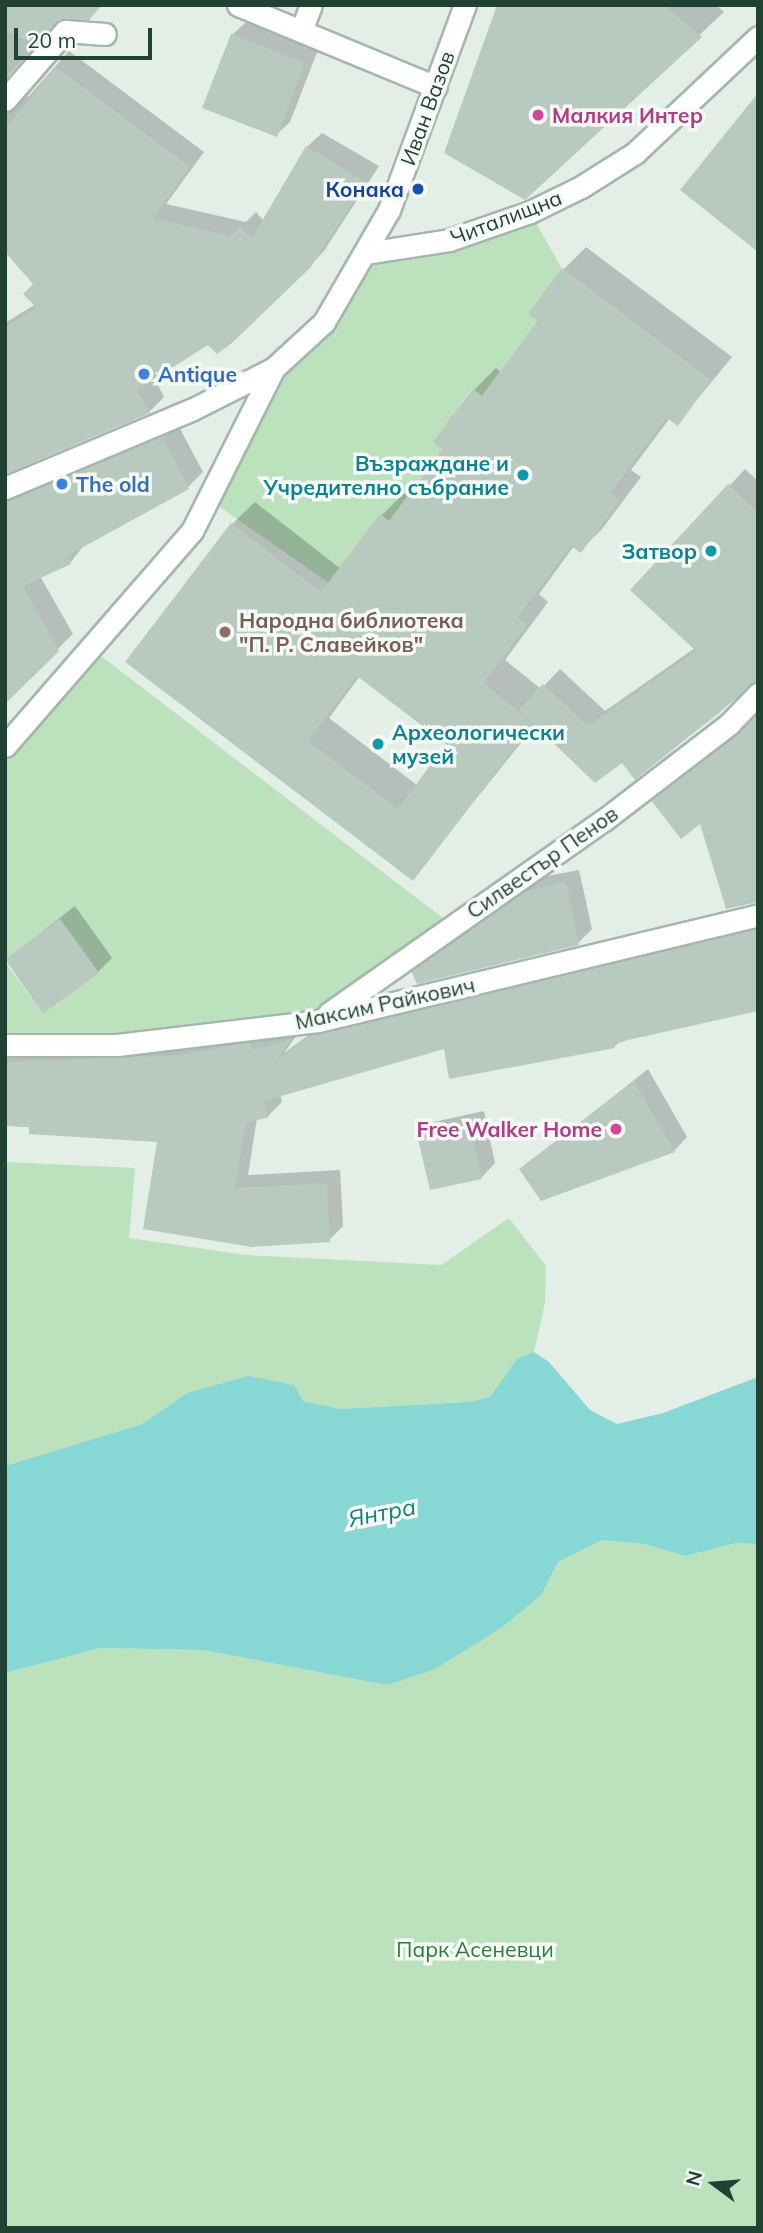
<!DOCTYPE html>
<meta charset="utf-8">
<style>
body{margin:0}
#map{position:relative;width:763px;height:2233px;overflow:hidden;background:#e3eee7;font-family:Mulish,sans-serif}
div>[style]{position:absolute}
.green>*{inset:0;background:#bbe1bd}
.water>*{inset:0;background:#87d8d5}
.shadow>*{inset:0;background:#0003}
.building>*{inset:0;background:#b8cabf}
.roads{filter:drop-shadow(2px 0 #a5b7ad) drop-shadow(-2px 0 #a5b7ad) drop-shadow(0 2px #a5b7ad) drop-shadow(0 -2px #a5b7ad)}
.minor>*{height:21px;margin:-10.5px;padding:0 10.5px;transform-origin:10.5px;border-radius:10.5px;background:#fff}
.dots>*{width:19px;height:19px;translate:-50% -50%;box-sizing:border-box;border:4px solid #f5faf6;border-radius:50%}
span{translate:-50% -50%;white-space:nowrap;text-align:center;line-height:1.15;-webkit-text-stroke:7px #f5faf6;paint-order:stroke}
.street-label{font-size:21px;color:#214233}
.hotel-label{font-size:21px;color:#b23c85;font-weight:700}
.left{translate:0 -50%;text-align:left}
.right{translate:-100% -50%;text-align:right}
.transit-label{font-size:21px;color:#164399;font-weight:700}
.shop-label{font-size:21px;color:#366cbe;font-weight:700}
.culture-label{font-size:21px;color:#0d838f;font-weight:700}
.education-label{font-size:21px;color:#785e54;font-weight:700}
.park-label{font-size:21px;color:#277d37}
.water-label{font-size:23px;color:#157e7b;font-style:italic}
.frame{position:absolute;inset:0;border:7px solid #214233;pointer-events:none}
.north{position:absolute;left:679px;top:2149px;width:70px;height:70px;-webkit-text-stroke:5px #f5faf6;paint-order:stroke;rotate:286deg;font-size:19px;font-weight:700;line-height:28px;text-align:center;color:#214233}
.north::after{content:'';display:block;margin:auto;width:24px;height:32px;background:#214233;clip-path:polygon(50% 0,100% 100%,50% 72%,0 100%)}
.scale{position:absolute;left:14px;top:28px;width:138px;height:32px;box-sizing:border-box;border:4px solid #214233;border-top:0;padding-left:9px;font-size:21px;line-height:24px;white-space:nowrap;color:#214233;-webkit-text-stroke:5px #f5faf6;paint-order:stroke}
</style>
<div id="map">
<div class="green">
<i style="clip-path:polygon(530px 212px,562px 269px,528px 314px,537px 321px,482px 396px,472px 389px,433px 442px,442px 450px,389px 521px,380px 515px,329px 583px,207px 498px,274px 368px,366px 253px)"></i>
<i style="clip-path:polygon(92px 649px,453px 926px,318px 1021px,5px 1045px,5px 962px,43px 1014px,99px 973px,60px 919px,5px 959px,5px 746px)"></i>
<i style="clip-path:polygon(5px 1162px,135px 1168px,129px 1238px,246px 1255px,441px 1265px,509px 1218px,546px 1266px,545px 1303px,534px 1352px,517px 1359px,490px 1397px,468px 1402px,340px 1409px,303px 1401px,187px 1393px,142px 1424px,5px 1466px)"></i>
<i style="clip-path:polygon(602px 1540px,644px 1544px,684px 1556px,736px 1543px,758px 1544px,758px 2228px,5px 2228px,5px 1673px,100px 1648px,203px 1650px,387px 1685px,542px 1594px,558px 1562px)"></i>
</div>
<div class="water">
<i style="clip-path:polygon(534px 1352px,549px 1362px,590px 1410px,617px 1424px,663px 1413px,758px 1377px,758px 1544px,736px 1543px,685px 1556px,644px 1544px,602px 1540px,558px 1562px,542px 1594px,501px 1628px,435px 1669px,387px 1685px,203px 1650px,100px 1648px,5px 1673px,5px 1466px,142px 1424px,187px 1393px,249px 1376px,294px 1385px,303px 1401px,340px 1409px,468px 1402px,490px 1397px,517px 1359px)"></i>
</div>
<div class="shadow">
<i style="clip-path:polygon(5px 5px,61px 17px,9px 75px,10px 94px,19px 99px,29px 96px,69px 51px,204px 152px,166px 204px,246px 222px,256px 212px,264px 221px,307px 147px,322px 133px,379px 166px,324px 251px,309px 267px,208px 343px,154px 377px,164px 397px,149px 412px,8px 473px,7px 479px,177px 423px,203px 472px,188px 487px,84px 545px,70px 563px,40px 576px,73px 634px,5px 701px,5px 323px,36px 304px,35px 284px,5px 246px)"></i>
<i style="clip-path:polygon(628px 5px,716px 5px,724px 12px,525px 198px)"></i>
<i style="clip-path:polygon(246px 22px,318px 50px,290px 122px,276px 135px,232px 35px)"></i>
<i style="clip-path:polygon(evenodd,586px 247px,732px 357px,677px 424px,670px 418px,631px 470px,641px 477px,602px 529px,580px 551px,574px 546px,539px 594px,548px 602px,505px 660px,541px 689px,560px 669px,605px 711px,695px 648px,632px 590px,745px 469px,758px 481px,758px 683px,749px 683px,719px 713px,635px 777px,623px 761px,536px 724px,412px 879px,128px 661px,232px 524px,255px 502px,341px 569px,382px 515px,404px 493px,408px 497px,444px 449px,474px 390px,496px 368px,501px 372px,540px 321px,564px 269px,586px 247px,360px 676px,449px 743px,417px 785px,329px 718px,360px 676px)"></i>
<i style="clip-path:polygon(579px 870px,592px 929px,578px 943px,413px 972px,542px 877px)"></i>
<i style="clip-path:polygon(75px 906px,112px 958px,98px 972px,6px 960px)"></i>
<i style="clip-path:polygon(758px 919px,758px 1009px,620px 1041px,614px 1047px,450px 1077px,445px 1047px,280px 1094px,282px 1102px,268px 1116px,257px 1118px,248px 1175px,340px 1170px,343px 1226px,329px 1240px,245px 1244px,159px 1140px,5px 1125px,5px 1048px,303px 1027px,284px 1053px,328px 1021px)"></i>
<i style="clip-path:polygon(648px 1069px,687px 1137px,674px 1151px,522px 1169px)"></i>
<i style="clip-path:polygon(484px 1111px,495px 1163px,482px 1177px,431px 1188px,419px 1136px,433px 1122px)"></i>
</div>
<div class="building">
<i style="clip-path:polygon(5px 5px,102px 5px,89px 20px,59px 19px,36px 44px,5px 32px)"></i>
<i style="clip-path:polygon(497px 5px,664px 5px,702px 37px,525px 200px,444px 153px)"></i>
<i style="clip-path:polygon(231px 34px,305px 63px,277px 137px,202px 108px)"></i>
<i style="clip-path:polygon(56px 67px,190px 167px,153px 218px,230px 236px,240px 226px,252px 238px,306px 146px,366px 182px,310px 268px,232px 343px,217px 354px,208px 345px,137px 390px,150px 413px,5px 474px,5px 327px,37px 308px,23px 294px,33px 284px,5px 252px,5px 128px)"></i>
<i style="clip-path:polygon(758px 93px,758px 252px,680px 190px)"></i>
<i style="clip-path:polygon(evenodd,562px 268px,711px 380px,678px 426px,666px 418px,611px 493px,620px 500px,581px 553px,571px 546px,518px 617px,527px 625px,484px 683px,533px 724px,413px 881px,125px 662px,231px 523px,321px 592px,380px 514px,389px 521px,442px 450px,433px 442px,451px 417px,473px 389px,482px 396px,537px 321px,528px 314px,562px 268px,357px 676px,446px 744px,398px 809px,308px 741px,357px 676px)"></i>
<i style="clip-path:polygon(162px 436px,189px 489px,67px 556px,71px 564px,23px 586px,59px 651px,5px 704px,5px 501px)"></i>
<i style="clip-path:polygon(728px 484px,758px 513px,758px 681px,635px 780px,622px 763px,595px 783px,519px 710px,543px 684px,588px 726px,696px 651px,630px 590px)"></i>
<i style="clip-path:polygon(758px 713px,758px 902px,726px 909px,700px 824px,681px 839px,651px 800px)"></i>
<i style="clip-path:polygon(566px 882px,579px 945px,417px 984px,411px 971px,526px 891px)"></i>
<i style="clip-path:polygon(60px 919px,99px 973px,43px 1014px,5px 959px)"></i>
<i style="clip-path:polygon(758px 929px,758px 1011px,628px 1040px,613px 1045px,615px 1048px,449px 1079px,444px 1049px,264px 1101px,269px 1117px,246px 1123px,235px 1188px,327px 1183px,330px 1242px,252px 1247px,143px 1229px,157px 1142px,29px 1134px,29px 1127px,5px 1126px,5px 1062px,182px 1055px,250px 1042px,252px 1050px,292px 1039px,275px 1061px,312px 1035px)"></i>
<i style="clip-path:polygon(634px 1081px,675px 1152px,541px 1201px,519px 1169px)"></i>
<i style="clip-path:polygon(470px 1124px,482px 1179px,430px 1190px,417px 1135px)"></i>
</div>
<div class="roads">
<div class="minor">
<i style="left:238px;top:5px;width:214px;rotate:22.5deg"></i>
<i style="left:301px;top:31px;width:28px;rotate:-69deg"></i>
<i style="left:5px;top:100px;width:91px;rotate:-49deg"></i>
<i style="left:65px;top:31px;width:40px;rotate:4.3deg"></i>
<i style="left:366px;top:253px;width:84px;rotate:-8.9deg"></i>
<i style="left:449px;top:240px;width:86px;rotate:-19.1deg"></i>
<i style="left:530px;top:212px;width:57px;rotate:-26.1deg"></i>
<i style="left:581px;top:187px;width:64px;rotate:-32.2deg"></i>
<i style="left:635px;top:153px;width:169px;rotate:-43.3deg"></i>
<i style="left:5px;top:488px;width:202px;rotate:-22.8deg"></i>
<i style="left:191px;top:410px;width:93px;rotate:-26.8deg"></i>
<i style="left:274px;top:368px;width:68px;rotate:-42.6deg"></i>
<i style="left:324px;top:322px;width:129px;rotate:-59.9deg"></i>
<i style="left:389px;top:210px;width:219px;rotate:-69.7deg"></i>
<i style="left:5px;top:746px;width:285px;rotate:-49deg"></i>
<i style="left:192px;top:531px;width:182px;rotate:-63.3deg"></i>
<i style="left:329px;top:1013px;width:336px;rotate:-35.1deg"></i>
<i style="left:604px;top:820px;width:158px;rotate:-37.5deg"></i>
<i style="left:729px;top:724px;width:42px;rotate:-46deg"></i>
<i style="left:5px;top:1045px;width:112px"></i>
<i style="left:117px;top:1045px;width:202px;rotate:-6.8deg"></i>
<i style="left:318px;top:1021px;width:453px;rotate:-13.5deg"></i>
</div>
</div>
<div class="dots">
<i style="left:538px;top:115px;background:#d1479c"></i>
<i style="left:418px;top:189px;background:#1a4fb4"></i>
<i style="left:144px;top:374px;background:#3f7fe0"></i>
<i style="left:523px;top:475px;background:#0f9aa8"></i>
<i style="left:62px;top:484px;background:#3f7fe0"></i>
<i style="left:711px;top:551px;background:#0f9aa8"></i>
<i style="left:225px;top:632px;background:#8d6e63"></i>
<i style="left:378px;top:744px;background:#0f9aa8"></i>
<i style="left:616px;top:1129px;background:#d1479c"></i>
</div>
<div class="street-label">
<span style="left:427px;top:108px;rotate:-70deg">Иван Вазов</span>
<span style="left:506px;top:217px;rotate:-21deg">Читалищна</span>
<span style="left:542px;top:862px;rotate:-35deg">Силвестър Пенов</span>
<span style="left:385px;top:1003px;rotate:-12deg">Максим Райкович</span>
</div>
<div class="hotel-label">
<span class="left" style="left:552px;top:115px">Малкия Интер</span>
<span class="right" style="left:602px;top:1129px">Free Walker Home</span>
</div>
<div class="transit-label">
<span class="right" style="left:404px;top:189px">Конака</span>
</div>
<div class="shop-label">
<span class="left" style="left:158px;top:374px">Antique</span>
<span class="left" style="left:76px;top:484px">The old</span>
</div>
<div class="culture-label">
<span class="right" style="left:509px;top:475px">Възраждане и<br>Учредително събрание</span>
<span class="right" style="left:697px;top:551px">Затвор</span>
<span class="left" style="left:392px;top:744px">Археологически<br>музей</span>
</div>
<div class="education-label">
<span class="left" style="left:239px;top:632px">Народна библиотека<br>"П. Р. Славейков"</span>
</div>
<div class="park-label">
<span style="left:475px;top:1949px">Парк Асеневци</span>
</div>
<div class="water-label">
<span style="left:382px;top:1513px;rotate:-11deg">Янтра</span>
</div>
<div class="frame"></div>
<div class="north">N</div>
<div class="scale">20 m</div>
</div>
